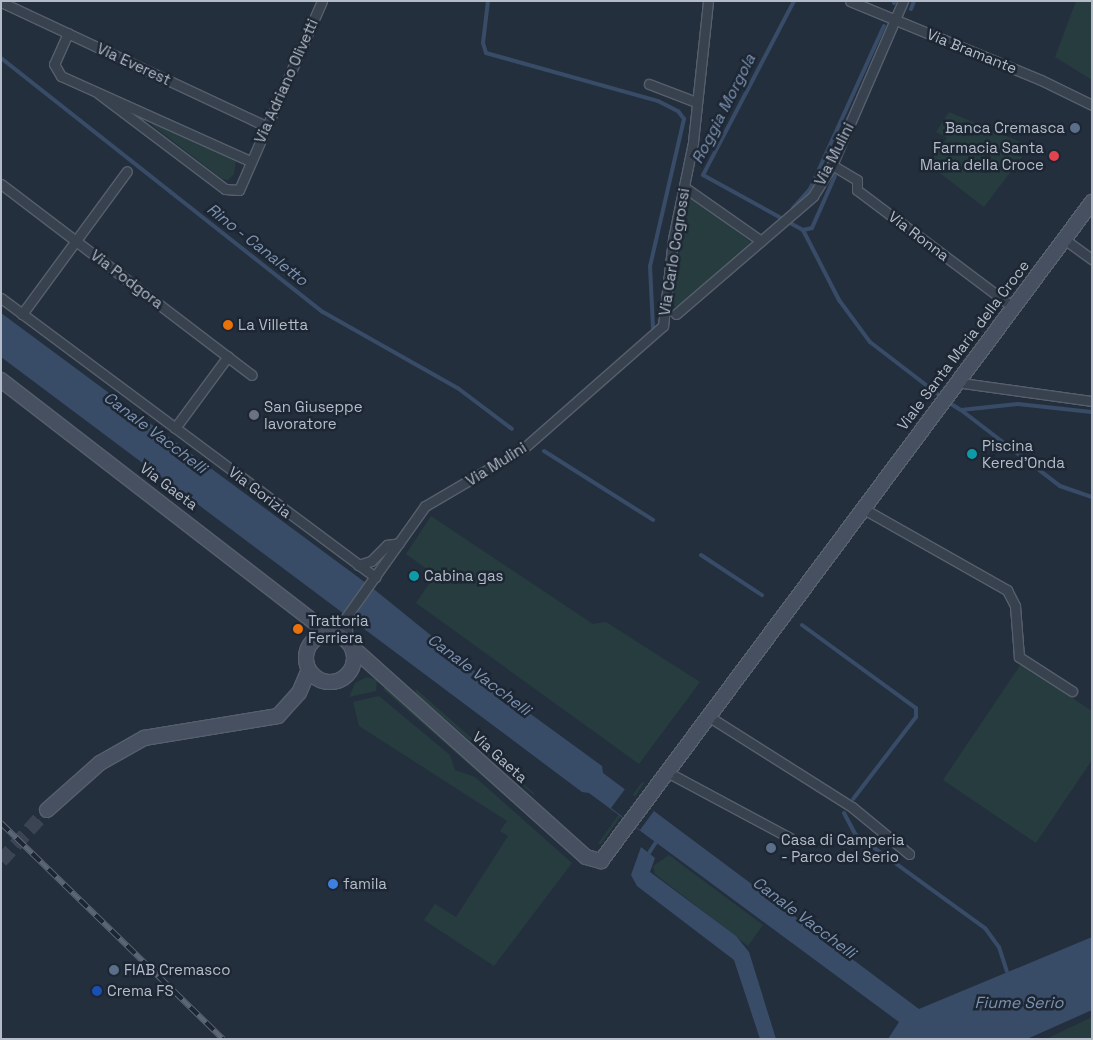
<!DOCTYPE html>
<style>
body{margin:0}
#map{position:relative;width:1093px;height:1040px;overflow:hidden;background:#242f3e;font-family:"Space Grotesk",sans-serif}
div>[style]{position:absolute}
.green>*{inset:0;background:#263c3f}
.water>*{inset:0;background:#394c67}
.pier>*{inset:0;background:#242f3e}
.stream>*{height:4px;margin:-2px;padding:0 2px;transform-origin:2px;border-radius:2px;background:#394c67}
.secondary-tunnel>*{height:14px;margin-top:-7px;transform-origin:0;background:repeating-linear-gradient(90deg,#3a4453 0 14px,transparent 0 21px)}
.roads{filter:drop-shadow(1px 0 #565f6c) drop-shadow(-1px 0 #565f6c) drop-shadow(0 1px #565f6c) drop-shadow(0 -1px #565f6c)}
.street>*{height:9px;margin:-4.5px;padding:0 4.5px;transform-origin:4.5px;border-radius:4.5px;background:#38414e}
.secondary>*{height:14px;margin:-7px;padding:0 7px;transform-origin:7px;border-radius:7px;background:#465061}
.secondary>.ring{margin:-7px;padding:0;box-sizing:content-box;background:none;border:14px solid #465061;border-radius:50%}
.rail>*{height:5.5px;margin-top:-2.75px;transform-origin:0;background:repeating-linear-gradient(90deg,#1d2633 0 11px,#5a6575 0 22px);box-sizing:border-box;border-block:1px solid #5a6575}
.dots>*{width:14px;height:14px;translate:-50% -50%;box-sizing:border-box;border:2px solid #1d2633;border-radius:50%}
span{translate:-50% -50%;white-space:nowrap;text-align:center;line-height:1.15;-webkit-text-stroke:5px #1d2633;paint-order:stroke}
.street-label{font-size:15px;color:#b4bcc9}
.poi-label{font-size:15px;color:#b4bcc9}
.right{translate:-100% -50%;text-align:right}
.left{translate:0 -50%;text-align:left}
.water-label{font-size:16px;color:#7c92b1;font-style:italic}
.frame{position:absolute;inset:0;border:2px solid #b4bcc9;pointer-events:none}
</style>
<div id="map">
<div class="green">
<i style="clip-path:polygon(1076px 1px,1092px 1px,1092px 80px,1055px 57px)"></i>
<i style="clip-path:polygon(949px 112px,1030px 146px,984px 207px,928px 164px,947px 138px,936px 132px)"></i>
<i style="clip-path:polygon(154px 122px,236px 161px,234px 174px,228px 180px,222px 179px,152px 125px)"></i>
<i style="clip-path:polygon(690px 196px,752px 243px,676px 308px,670px 301px)"></i>
<i style="clip-path:polygon(431px 516px,593px 624px,606px 622px,700px 682px,639px 764px,416px 603px,435px 575px,406px 554px)"></i>
<i style="clip-path:polygon(1021px 664px,1092px 711px,1092px 760px,1036px 843px,943px 780px)"></i>
<i style="clip-path:polygon(367px 677px,377px 680px,376px 691px,349px 697px,355px 683px)"></i>
<i style="clip-path:polygon(386px 687px,572px 852px,571px 854px,383px 689px)"></i>
<i style="clip-path:polygon(416px 689px,534px 793px,535px 796px,415px 693px)"></i>
<i style="clip-path:polygon(379px 696px,450px 755px,455px 770px,475px 777px,572px 863px,494px 966px,424px 920px,435px 904px,456px 917px,508px 836px,500px 831px,507px 821px,359px 726px,353px 702px)"></i>
<i style="clip-path:polygon(645px 782px,601px 844px,598px 844px,641px 783px)"></i>
<i style="clip-path:polygon(669px 855px,763px 925px,748px 946px,655px 874px,653px 866px)"></i>
<i style="clip-path:polygon(1092px 1017px,1092px 1039px,1046px 1039px)"></i>
</div>
<div class="water">
<i style="clip-path:polygon(1px 313px,370px 586px,502px 693px,602px 766px,603px 773px,919px 1009px,1092px 937px,1092px 1010px,1027px 1039px,888px 1039px,899px 1022px,589px 793px,582px 792px,1px 357px)"></i>
<i style="clip-path:polygon(641px 847px,655px 858px,650px 872px,736px 936px,749px 952px,776px 1039px,760px 1039px,734px 960px,637px 886px,631px 875px)"></i>
</div>
<div class="pier">
<i style="clip-path:polygon(625px 789px,654px 811px,640px 830px,611px 808px)"></i>
</div>
<div class="stream">
<i style="left:488px;top:1px;width:42px;rotate:96.8deg"></i>
<i style="left:483px;top:43px;width:10px;rotate:73deg"></i>
<i style="left:486px;top:53px;width:179px;rotate:15.6deg"></i>
<i style="left:658px;top:101px;width:22px;rotate:27deg"></i>
<i style="left:678px;top:111px;width:10px;rotate:53deg"></i>
<i style="left:684px;top:119px;width:151px;rotate:103deg"></i>
<i style="left:650px;top:266px;width:62px;rotate:87.2deg"></i>
<i style="left:794px;top:1px;width:196px;rotate:117.6deg"></i>
<i style="left:703px;top:175px;width:114px;rotate:28.8deg"></i>
<i style="left:894px;top:3px;width:2px;rotate:-63deg"></i>
<i style="left:911px;top:9px;width:9px;rotate:-69deg"></i>
<i style="left:1px;top:58px;width:410px;rotate:38.3deg"></i>
<i style="left:323px;top:312px;width:156px;rotate:29.5deg"></i>
<i style="left:459px;top:389px;width:66px;rotate:37deg"></i>
<i style="left:835px;top:176px;width:57px;rotate:113.9deg"></i>
<i style="left:812px;top:228px;width:9px;rotate:167deg"></i>
<i style="left:803px;top:230px;width:79px;rotate:62.8deg"></i>
<i style="left:839px;top:300px;width:52px;rotate:53.6deg"></i>
<i style="left:870px;top:342px;width:92px;rotate:37.5deg"></i>
<i style="left:793px;top:208px;width:25px;rotate:-48deg"></i>
<i style="left:810px;top:189px;width:179px;rotate:-65.6deg"></i>
<i style="left:948px;top:402px;width:15px;rotate:32deg"></i>
<i style="left:961px;top:410px;width:57px;rotate:-6deg"></i>
<i style="left:1018px;top:404px;width:74px;rotate:6.2deg"></i>
<i style="left:961px;top:410px;width:125px;rotate:37.5deg"></i>
<i style="left:1060px;top:486px;width:34px;rotate:19deg"></i>
<i style="left:544px;top:451px;width:129px;rotate:32.3deg"></i>
<i style="left:701px;top:555px;width:73px;rotate:33.3deg"></i>
<i style="left:802px;top:625px;width:141px;rotate:36.1deg"></i>
<i style="left:916px;top:708px;width:9px;rotate:90deg"></i>
<i style="left:916px;top:717px;width:103px;rotate:127.5deg"></i>
<i style="left:844px;top:813px;width:24px;rotate:62deg"></i>
<i style="left:855px;top:834px;width:160px;rotate:35.9deg"></i>
<i style="left:985px;top:928px;width:24px;rotate:54deg"></i>
<i style="left:999px;top:947px;width:25px;rotate:72deg"></i>
<i style="left:647px;top:856px;width:20px;rotate:-57deg"></i>
</div>
<div class="secondary-tunnel">
<i style="left:1px;top:861px;width:69px;rotate:-48deg"></i>
</div>
<div class="roads">
<div class="street">
<i style="left:850px;top:1px;width:207px;rotate:22.5deg"></i>
<i style="left:1041px;top:80px;width:57px;rotate:26.1deg"></i>
<i style="left:1px;top:2px;width:293px;rotate:25.1deg"></i>
<i style="left:68px;top:33px;width:34px;rotate:114deg"></i>
<i style="left:54px;top:64px;width:14px;rotate:60deg"></i>
<i style="left:61px;top:76px;width:207px;rotate:24.2deg"></i>
<i style="left:649px;top:84px;width:50px;rotate:21deg"></i>
<i style="left:99px;top:94px;width:158px;rotate:37deg"></i>
<i style="left:225px;top:189px;width:14px;rotate:4deg"></i>
<i style="left:239px;top:190px;width:206px;rotate:-66.3deg"></i>
<i style="left:832px;top:165px;width:29px;rotate:31deg"></i>
<i style="left:857px;top:180px;width:10px;rotate:90deg"></i>
<i style="left:857px;top:190px;width:195px;rotate:36.9deg"></i>
<i style="left:1px;top:184px;width:315px;rotate:37.3deg"></i>
<i style="left:684px;top:187px;width:94px;rotate:35deg"></i>
<i style="left:1064px;top:239px;width:34px;rotate:36deg"></i>
<i style="left:1px;top:298px;width:467px;rotate:36.7deg"></i>
<i style="left:22px;top:314px;width:177px;rotate:-53.7deg"></i>
<i style="left:676px;top:314px;width:181px;rotate:-40.7deg"></i>
<i style="left:813px;top:196px;width:36px;rotate:-58deg"></i>
<i style="left:832px;top:165px;width:179px;rotate:-66.6deg"></i>
<i style="left:955px;top:382px;width:138px;rotate:7.9deg"></i>
<i style="left:175px;top:428px;width:89px;rotate:-53.6deg"></i>
<i style="left:862px;top:508px;width:167px;rotate:29.5deg"></i>
<i style="left:1007px;top:590px;width:18px;rotate:63deg"></i>
<i style="left:1015px;top:606px;width:51px;rotate:85.5deg"></i>
<i style="left:1019px;top:657px;width:63px;rotate:32.7deg"></i>
<i style="left:358px;top:565px;width:14px;rotate:-17deg"></i>
<i style="left:371px;top:561px;width:23px;rotate:-45deg"></i>
<i style="left:387px;top:545px;width:12px;rotate:-9deg"></i>
<i style="left:346px;top:618px;width:23px;rotate:85deg"></i>
<i style="left:334px;top:634px;width:157px;rotate:-54.6deg"></i>
<i style="left:425px;top:506px;width:115px;rotate:-30.4deg"></i>
<i style="left:524px;top:448px;width:185px;rotate:-41.3deg"></i>
<i style="left:663px;top:326px;width:88px;rotate:-83.4deg"></i>
<i style="left:673px;top:239px;width:99px;rotate:-78.3deg"></i>
<i style="left:693px;top:142px;width:142px;rotate:-83.9deg"></i>
<i style="left:708px;top:716px;width:170px;rotate:32.3deg"></i>
<i style="left:852px;top:807px;width:74px;rotate:39.5deg"></i>
<i style="left:667px;top:772px;width:140px;rotate:28.2deg"></i>
</div>
<div class="secondary">
<i style="left:1px;top:380px;width:416px;rotate:37.7deg"></i>
<i class="ring" style="left:306px;top:634px;width:34px;height:34px"></i>
<i style="left:353px;top:648px;width:313px;rotate:41.9deg"></i>
<i style="left:586px;top:857px;width:16px;rotate:15deg"></i>
<i style="left:601px;top:861px;width:822px;rotate:-53.31deg"></i>
<i style="left:47px;top:810px;width:71px;rotate:-41.6deg"></i>
<i style="left:100px;top:763px;width:51px;rotate:-29.6deg"></i>
<i style="left:144px;top:738px;width:136px;rotate:-9.3deg"></i>
<i style="left:278px;top:716px;width:31px;rotate:-48deg"></i>
<i style="left:299px;top:693px;width:25px;rotate:-67deg"></i>
</div>
</div>
<div class="rail">
<i style="left:1px;top:823px;width:310px;rotate:44.2deg"></i>
</div>
<div class="dots">
<i style="left:1075px;top:128px;background:#5c6f8a"></i>
<i style="left:1054px;top:156px;background:#e0444e"></i>
<i style="left:228px;top:325px;background:#e8710a"></i>
<i style="left:254px;top:415px;background:#6b7280"></i>
<i style="left:972px;top:454px;background:#0f9aa8"></i>
<i style="left:414px;top:576px;background:#0f9aa8"></i>
<i style="left:298px;top:629px;background:#e8710a"></i>
<i style="left:771px;top:848px;background:#5c6f8a"></i>
<i style="left:333px;top:884px;background:#3f7fe0"></i>
<i style="left:114px;top:970px;background:#5c6f8a"></i>
<i style="left:97px;top:991px;background:#1a4fb4"></i>
</div>
<div class="street-label">
<span style="left:972px;top:51px;rotate:22deg">Via Bramante</span>
<span style="left:134px;top:64px;rotate:25deg">Via Everest</span>
<span style="left:286px;top:81px;rotate:-66deg">Via Adriano Olivetti</span>
<span style="left:834px;top:154px;rotate:-63deg">Via Mulini</span>
<span style="left:919px;top:236px;rotate:37deg">Via Ronna</span>
<span style="left:674px;top:252px;rotate:-81deg">Via Carlo Cogrossi</span>
<span style="left:127px;top:279px;rotate:37deg">Via Podgora</span>
<span style="left:963px;top:345px;rotate:-53deg">Viale Santa Maria della Croce</span>
<span style="left:496px;top:464px;rotate:-32deg">Via Mulini</span>
<span style="left:169px;top:486px;rotate:37deg">Via Gaeta</span>
<span style="left:260px;top:492px;rotate:37deg">Via Gorizia</span>
<span style="left:500px;top:757px;rotate:42deg">Via Gaeta</span>
</div>
<div class="poi-label">
<span class="right" style="left:1065px;top:128px">Banca Cremasca</span>
<span class="right" style="left:1044px;top:156px">Farmacia Santa<br>Maria della Croce</span>
<span class="left" style="left:238px;top:325px">La Villetta</span>
<span class="left" style="left:264px;top:415px">San Giuseppe<br>lavoratore</span>
<span class="left" style="left:982px;top:454px">Piscina<br>Kered'Onda</span>
<span class="left" style="left:424px;top:576px">Cabina gas</span>
<span class="left" style="left:308px;top:629px">Trattoria<br>Ferriera</span>
<span class="left" style="left:781px;top:848px">Casa di Camperia<br>- Parco del Serio</span>
<span class="left" style="left:343px;top:884px">famila</span>
<span class="left" style="left:124px;top:970px">FIAB Cremasco</span>
<span class="left" style="left:107px;top:991px">Crema FS</span>
</div>
<div class="water-label">
<span style="left:724px;top:109px;rotate:-63deg">Roggia Morgola</span>
<span style="left:257px;top:245px;rotate:38deg">Rino - Canaletto</span>
<span style="left:155px;top:433px;rotate:37deg">Canale Vacchelli</span>
<span style="left:479px;top:675px;rotate:37deg">Canale Vacchelli</span>
<span style="left:804px;top:918px;rotate:37deg">Canale Vacchelli</span>
<span style="left:1019px;top:1003px">Fiume Serio</span>
</div>
<div class="frame"></div>
</div>
